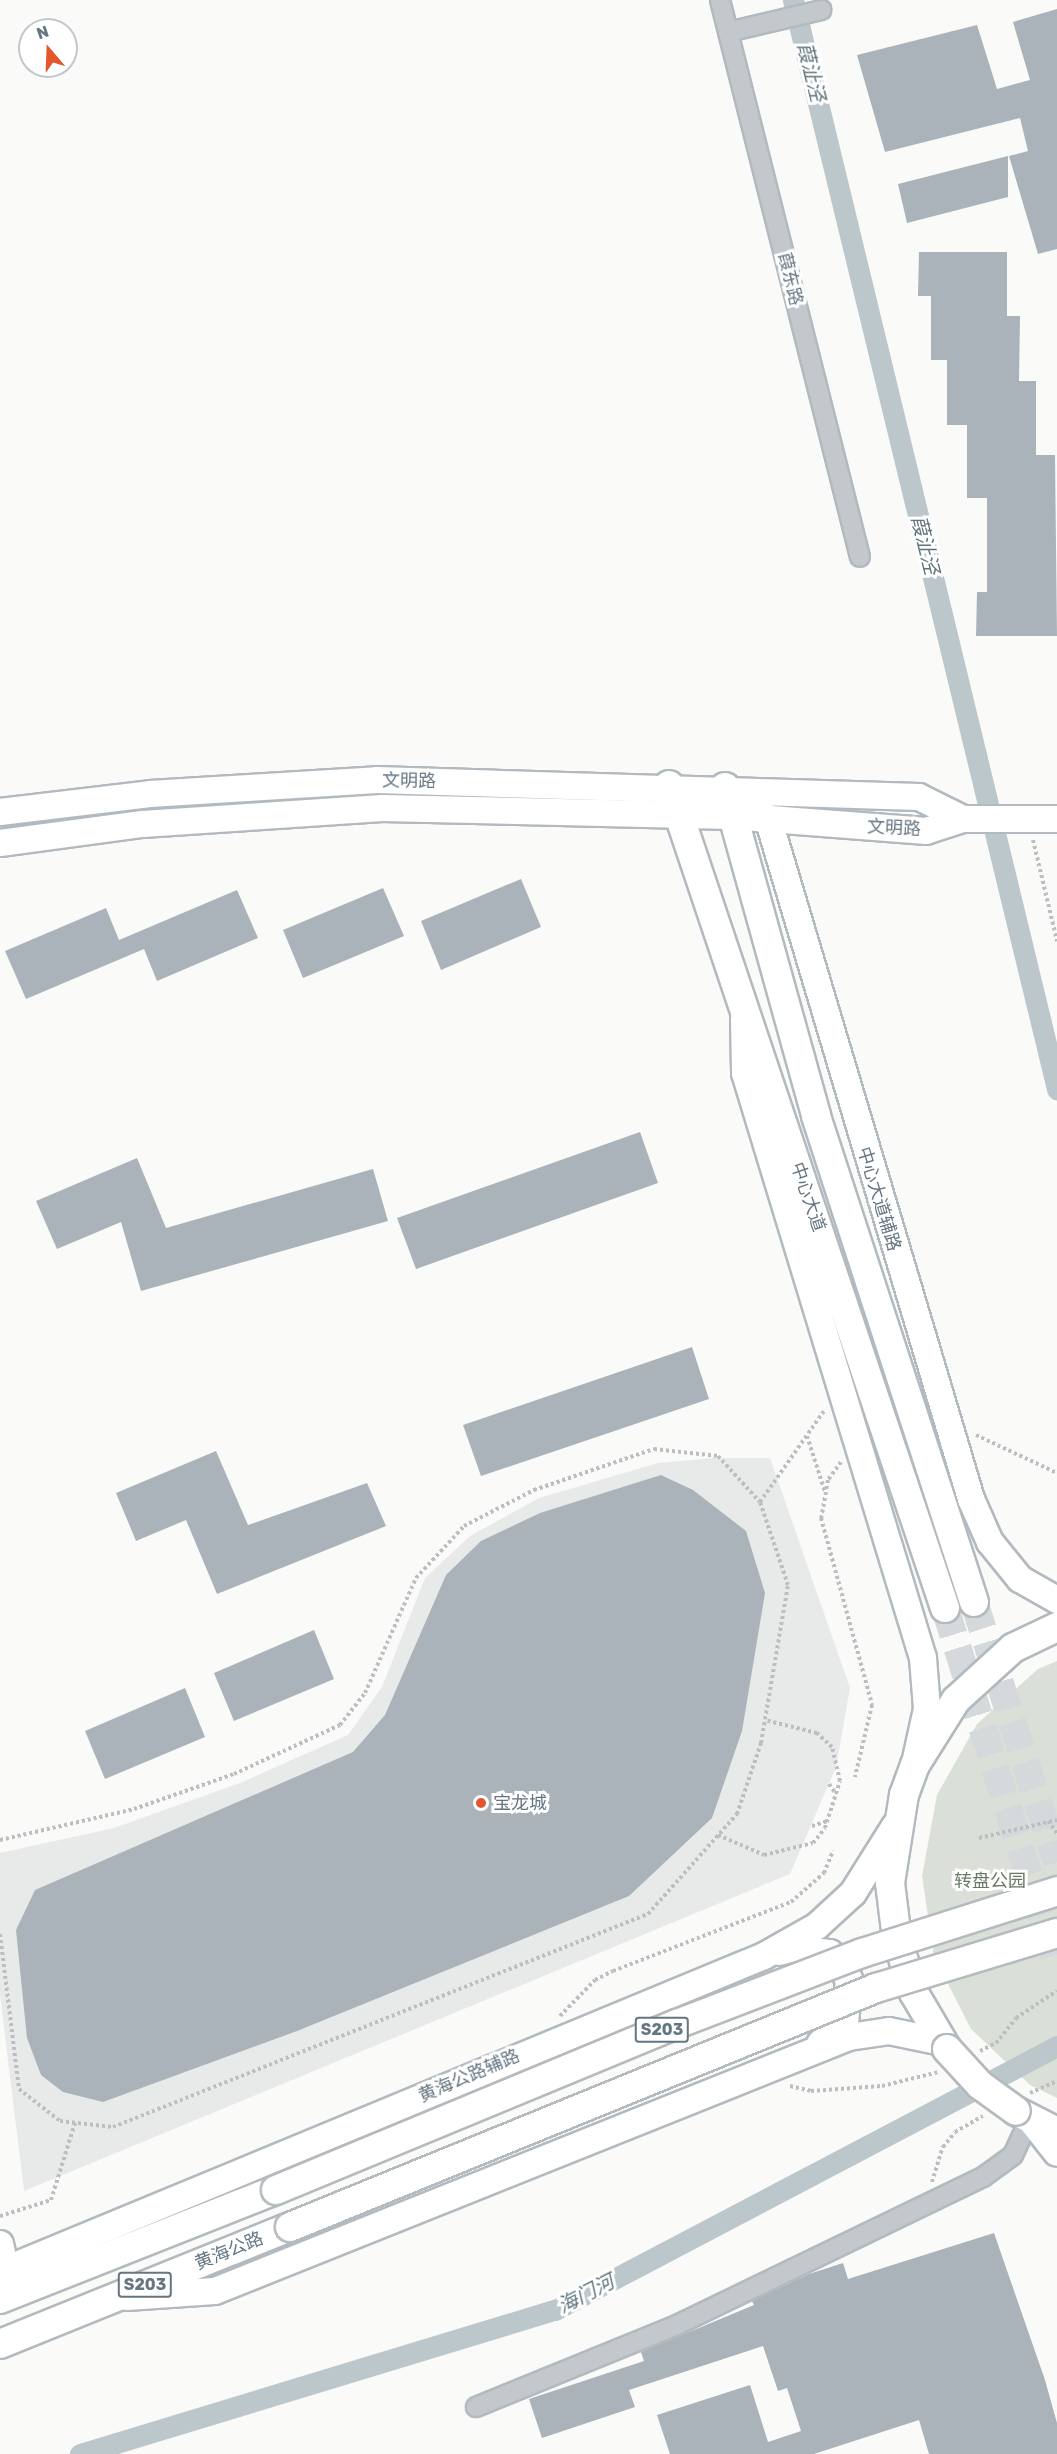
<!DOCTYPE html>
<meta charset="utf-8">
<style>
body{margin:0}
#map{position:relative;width:1057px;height:2454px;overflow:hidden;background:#fafaf8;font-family:Rubik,"Noto Sans SC",sans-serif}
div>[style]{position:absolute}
.built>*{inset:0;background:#e8e9e9}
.green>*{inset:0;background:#dadfd7}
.canal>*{height:21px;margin:-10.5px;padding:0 10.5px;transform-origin:10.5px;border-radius:10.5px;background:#bbc7cb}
.building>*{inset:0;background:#aab3b9}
.primary-tunnel>*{height:28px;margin-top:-14px;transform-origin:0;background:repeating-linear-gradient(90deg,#d5d9db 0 28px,transparent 0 42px)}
.path>*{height:4px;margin-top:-2px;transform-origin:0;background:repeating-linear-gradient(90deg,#bbbfc2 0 3px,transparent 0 6px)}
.roads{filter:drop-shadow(2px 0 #b3babf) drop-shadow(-2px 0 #b3babf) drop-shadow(0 2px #b3babf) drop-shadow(0 -2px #b3babf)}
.street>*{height:18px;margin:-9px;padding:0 9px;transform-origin:9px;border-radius:9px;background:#c3c8cc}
.secondary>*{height:26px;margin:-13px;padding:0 13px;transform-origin:13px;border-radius:13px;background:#fff}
.primary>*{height:28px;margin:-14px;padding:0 14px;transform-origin:14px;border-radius:14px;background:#fff}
.bridges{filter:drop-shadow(2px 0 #b5babe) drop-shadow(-2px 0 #b5babe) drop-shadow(0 2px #b5babe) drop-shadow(0 -2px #b5babe)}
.primary-bridge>*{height:28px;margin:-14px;padding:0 14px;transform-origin:14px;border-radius:14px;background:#fff}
.dots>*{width:16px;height:16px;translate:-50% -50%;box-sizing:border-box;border:3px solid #fff;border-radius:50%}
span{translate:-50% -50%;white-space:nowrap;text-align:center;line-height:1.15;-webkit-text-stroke:6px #fff;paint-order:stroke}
.shield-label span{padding:2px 4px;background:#fff;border:2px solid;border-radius:4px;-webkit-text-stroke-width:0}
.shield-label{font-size:16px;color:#657683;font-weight:700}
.street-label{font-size:18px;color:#657683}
.poi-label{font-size:18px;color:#657683}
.left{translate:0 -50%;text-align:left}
.park-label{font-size:18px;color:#687a64}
.water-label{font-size:20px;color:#60757c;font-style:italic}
.north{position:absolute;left:18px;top:18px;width:60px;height:60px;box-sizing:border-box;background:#fff;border:2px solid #c1c8cd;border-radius:50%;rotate:341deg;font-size:16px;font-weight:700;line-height:24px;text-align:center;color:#657683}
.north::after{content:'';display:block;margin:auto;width:21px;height:27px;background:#e4572e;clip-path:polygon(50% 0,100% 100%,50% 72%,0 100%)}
</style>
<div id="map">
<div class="built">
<i style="clip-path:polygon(713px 1458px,770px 1458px,850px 1688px,836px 1767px,790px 1874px,24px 2191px,0 1995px,0 1853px,114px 1828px,240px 1783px,348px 1735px,382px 1687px,425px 1578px,470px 1536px,539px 1498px,658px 1463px)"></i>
</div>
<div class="green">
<i style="clip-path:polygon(1057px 1661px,1057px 2098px,1030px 2085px,971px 2029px,934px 1956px,922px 1876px,937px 1795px,977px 1724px,1038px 1669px)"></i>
</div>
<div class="canal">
<i style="left:793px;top:0;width:1121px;rotate:76.37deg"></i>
<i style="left:80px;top:2454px;width:496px;rotate:-16.9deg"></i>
<i style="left:555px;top:2310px;width:567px;rotate:-27.74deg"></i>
</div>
<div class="building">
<i style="clip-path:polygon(1057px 9px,1057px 249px,1038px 254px,1009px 156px,1028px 151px,1020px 118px,885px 152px,857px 55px,977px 25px,997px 89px,1030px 80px,1013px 22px)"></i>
<i style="clip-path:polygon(1008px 156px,1008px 197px,907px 223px,898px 184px)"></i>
<i style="clip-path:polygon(919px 252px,1007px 252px,1007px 316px,1020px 316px,1019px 381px,1036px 381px,1036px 455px,1055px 455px,1057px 636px,976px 636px,977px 592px,987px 592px,987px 498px,967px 498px,967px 425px,947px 425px,947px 360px,931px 360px,931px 296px,918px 296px)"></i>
<i style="clip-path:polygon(521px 879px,541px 927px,441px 970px,421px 921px)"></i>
<i style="clip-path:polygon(383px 888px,404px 936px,303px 978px,283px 930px)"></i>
<i style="clip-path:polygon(237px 890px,258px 938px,157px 981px,144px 949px,26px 999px,5px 951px,106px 908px,119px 940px)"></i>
<i style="clip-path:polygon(640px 1132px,658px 1183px,416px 1269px,397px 1218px)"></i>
<i style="clip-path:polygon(137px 1158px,166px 1228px,373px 1169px,388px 1221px,141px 1291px,121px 1222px,57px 1249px,36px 1201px)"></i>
<i style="clip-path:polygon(692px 1347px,709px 1399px,481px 1476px,463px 1425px)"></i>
<i style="clip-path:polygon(216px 1451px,248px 1525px,367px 1483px,386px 1526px,217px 1594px,186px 1520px,136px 1541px,116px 1493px)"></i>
<i style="clip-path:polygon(661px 1475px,693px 1490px,746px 1531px,765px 1593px,742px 1731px,712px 1818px,629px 1896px,297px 2031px,103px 2102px,63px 2092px,41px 2075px,27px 2038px,16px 1930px,35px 1890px,353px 1752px,385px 1715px,446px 1575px,481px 1541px,540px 1513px)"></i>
<i style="clip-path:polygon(314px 1630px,334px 1679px,234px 1721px,214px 1673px)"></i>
<i style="clip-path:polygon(185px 1688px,205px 1737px,105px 1779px,85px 1731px)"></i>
<i style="clip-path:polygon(994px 2233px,1045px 2380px,1057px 2423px,1057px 2454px,929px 2454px,919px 2420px,814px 2454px,670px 2454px,657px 2415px,750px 2385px,768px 2442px,801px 2431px,787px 2388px,778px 2391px,763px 2346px,629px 2390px,635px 2407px,542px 2438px,529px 2399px,644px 2361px,641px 2352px,754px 2305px,752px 2301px,809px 2274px,843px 2263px,848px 2279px)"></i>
</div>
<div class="primary-tunnel">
<i style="left:974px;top:1602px;width:273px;rotate:72.3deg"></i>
<i style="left:945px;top:1608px;width:374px;rotate:72.6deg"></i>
</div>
<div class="path">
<i style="left:1033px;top:840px;width:104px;rotate:76.6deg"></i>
<i style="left:976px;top:1435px;width:89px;rotate:25.1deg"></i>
<i style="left:807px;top:1436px;width:59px;rotate:72.2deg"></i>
<i style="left:841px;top:1462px;width:22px;rotate:126deg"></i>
<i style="left:828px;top:1480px;width:39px;rotate:100deg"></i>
<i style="left:821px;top:1518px;width:194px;rotate:74.7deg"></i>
<i style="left:872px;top:1705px;width:74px;rotate:103.3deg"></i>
<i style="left:829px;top:1784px;width:12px;rotate:55deg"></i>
<i style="left:1048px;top:1821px;width:15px;rotate:53deg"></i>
<i style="left:812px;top:1826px;width:16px;rotate:-18deg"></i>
<i style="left:718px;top:1835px;width:50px;rotate:23.5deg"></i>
<i style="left:764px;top:1855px;width:50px;rotate:-13.8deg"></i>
<i style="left:813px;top:1843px;width:19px;rotate:-51deg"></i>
<i style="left:825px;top:1828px;width:49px;rotate:-72.3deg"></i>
<i style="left:840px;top:1781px;width:35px;rotate:-103deg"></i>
<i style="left:832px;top:1747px;width:21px;rotate:-137deg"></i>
<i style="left:817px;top:1733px;width:54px;rotate:-166deg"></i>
<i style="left:979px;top:1838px;width:80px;rotate:-13deg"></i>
<i style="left:0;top:1840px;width:138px;rotate:-13deg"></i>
<i style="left:134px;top:1809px;width:106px;rotate:-19.3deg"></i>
<i style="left:234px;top:1774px;width:117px;rotate:-24.8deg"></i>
<i style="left:340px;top:1725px;width:41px;rotate:-52deg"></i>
<i style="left:365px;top:1693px;width:126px;rotate:-66.1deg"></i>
<i style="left:416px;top:1578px;width:71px;rotate:-47.3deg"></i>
<i style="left:464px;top:1526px;width:79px;rotate:-27.2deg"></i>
<i style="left:534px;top:1490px;width:127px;rotate:-18.9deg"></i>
<i style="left:654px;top:1449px;width:64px;rotate:6.2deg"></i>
<i style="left:718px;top:1456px;width:62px;rotate:47.6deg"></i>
<i style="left:760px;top:1502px;width:111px;rotate:-54.9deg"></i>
<i style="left:969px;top:1871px;width:23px;rotate:72deg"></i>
<i style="left:0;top:1934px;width:156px;rotate:83deg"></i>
<i style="left:19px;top:2089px;width:52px;rotate:38deg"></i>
<i style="left:60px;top:2121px;width:53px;rotate:6.5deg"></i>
<i style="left:113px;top:2127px;width:576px;rotate:-21.71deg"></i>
<i style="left:648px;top:1914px;width:134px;rotate:-48.3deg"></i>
<i style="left:737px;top:1814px;width:75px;rotate:-71.3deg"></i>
<i style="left:761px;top:1743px;width:160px;rotate:-80.3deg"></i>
<i style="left:788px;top:1585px;width:88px;rotate:-108.6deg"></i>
<i style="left:560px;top:2016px;width:50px;rotate:-45.8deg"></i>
<i style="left:595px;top:1980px;width:20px;rotate:-27deg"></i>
<i style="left:613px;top:1971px;width:191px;rotate:-21.2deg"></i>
<i style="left:791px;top:1902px;width:44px;rotate:-41.3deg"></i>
<i style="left:824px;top:1873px;width:24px;rotate:-68deg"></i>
<i style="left:980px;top:2051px;width:18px;rotate:-27deg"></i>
<i style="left:996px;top:2043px;width:32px;rotate:-51deg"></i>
<i style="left:1016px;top:2018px;width:49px;rotate:-33.4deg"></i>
<i style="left:790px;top:2086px;width:22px;rotate:13deg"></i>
<i style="left:811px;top:2091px;width:71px;rotate:-4deg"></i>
<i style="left:882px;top:2086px;width:59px;rotate:-13.8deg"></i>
<i style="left:1030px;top:2093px;width:30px;rotate:-24deg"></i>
<i style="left:932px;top:2182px;width:37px;rotate:-73deg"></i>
<i style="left:943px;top:2147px;width:19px;rotate:-51deg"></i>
<i style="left:955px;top:2132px;width:32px;rotate:-30deg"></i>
<i style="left:0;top:2216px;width:53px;rotate:-17.4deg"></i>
<i style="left:51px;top:2200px;width:81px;rotate:-72.7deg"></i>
</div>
<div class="roads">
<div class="street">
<i style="left:720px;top:0;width:574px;rotate:75.89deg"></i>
<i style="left:728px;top:32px;width:96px;rotate:-13.3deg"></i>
<i style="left:476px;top:2407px;width:219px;rotate:-22.2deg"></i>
<i style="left:679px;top:2324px;width:338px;rotate:-25.8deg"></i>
<i style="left:983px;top:2177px;width:37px;rotate:-36deg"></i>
<i style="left:1013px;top:2155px;width:40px;rotate:-65deg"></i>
</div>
<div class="secondary">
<i style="left:754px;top:809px;width:17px;rotate:33deg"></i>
<i style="left:768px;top:818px;width:711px;rotate:73.4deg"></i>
<i style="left:971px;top:1499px;width:47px;rotate:66.2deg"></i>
<i style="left:990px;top:1542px;width:48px;rotate:51deg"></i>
<i style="left:1020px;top:1579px;width:43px;rotate:29.6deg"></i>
<i style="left:0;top:812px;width:151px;rotate:-6.8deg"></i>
<i style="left:150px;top:794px;width:227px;rotate:-3.5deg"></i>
<i style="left:377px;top:780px;width:542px;rotate:1.8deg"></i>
<i style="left:919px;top:797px;width:49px;rotate:26.6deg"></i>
<i style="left:0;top:843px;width:144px;rotate:-7.6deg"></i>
<i style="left:143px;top:824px;width:240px;rotate:-3.8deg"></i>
<i style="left:382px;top:808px;width:349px;rotate:1.3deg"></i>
<i style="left:731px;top:816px;width:196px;rotate:4.4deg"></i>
<i style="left:926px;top:831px;width:39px;rotate:-18deg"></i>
<i style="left:963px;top:819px;width:94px"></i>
<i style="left:744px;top:1019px;width:54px;rotate:88.9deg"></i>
<i style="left:745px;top:1073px;width:611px;rotate:73.08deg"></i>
<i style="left:923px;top:1658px;width:51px;rotate:85.5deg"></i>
<i style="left:927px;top:1709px;width:51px;rotate:102.4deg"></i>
<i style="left:779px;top:1952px;width:16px;rotate:-15deg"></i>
<i style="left:794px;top:1948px;width:36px;rotate:8deg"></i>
<i style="left:830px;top:1953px;width:32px;rotate:54deg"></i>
<i style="left:849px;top:1979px;width:45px;rotate:95.1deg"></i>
<i style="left:845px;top:2024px;width:31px;rotate:142deg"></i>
<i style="left:1030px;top:2119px;width:43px;rotate:51.5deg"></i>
<i style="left:0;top:2244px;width:28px;rotate:77deg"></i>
<i style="left:6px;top:2271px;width:8px;rotate:140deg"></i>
<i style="left:0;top:2272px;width:827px;rotate:-22.47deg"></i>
<i style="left:764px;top:1956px;width:61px;rotate:-29.5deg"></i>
<i style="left:817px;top:1926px;width:49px;rotate:-42.5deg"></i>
<i style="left:853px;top:1893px;width:79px;rotate:-57.9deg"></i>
<i style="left:127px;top:2297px;width:88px;rotate:-3.9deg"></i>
<i style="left:215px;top:2291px;width:683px;rotate:-21.83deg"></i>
<i style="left:849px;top:2037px;width:40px;rotate:-8.5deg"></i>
<i style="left:889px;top:2031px;width:54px;rotate:11.7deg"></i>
</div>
<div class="primary">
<i style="left:669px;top:785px;width:868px;rotate:71.46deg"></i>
<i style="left:725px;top:787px;width:341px;rotate:74.5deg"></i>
<i style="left:816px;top:1116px;width:511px;rotate:71.99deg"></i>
<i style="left:947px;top:2049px;width:65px;rotate:-120.5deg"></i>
<i style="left:914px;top:1993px;width:57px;rotate:-107.5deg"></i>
<i style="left:897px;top:1939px;width:56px;rotate:-97.1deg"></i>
<i style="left:890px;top:1883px;width:89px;rotate:-81deg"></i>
<i style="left:904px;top:1795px;width:32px;rotate:-70deg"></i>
<i style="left:915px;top:1765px;width:77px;rotate:-57.8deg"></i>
<i style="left:956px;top:1700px;width:77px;rotate:-42.4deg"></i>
<i style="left:1013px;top:1648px;width:49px;rotate:-25.5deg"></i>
<i style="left:1016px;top:2111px;width:46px;rotate:27.1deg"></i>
<i style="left:0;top:2299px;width:297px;rotate:-21.6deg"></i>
<i style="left:0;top:2344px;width:313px;rotate:-22deg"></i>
</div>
</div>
<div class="bridges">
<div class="primary-bridge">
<i style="left:947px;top:2049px;width:49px;rotate:47.5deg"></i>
<i style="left:980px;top:2085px;width:44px;rotate:35.8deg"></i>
<i style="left:276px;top:2190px;width:434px;rotate:-22.5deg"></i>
<i style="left:677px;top:2024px;width:198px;rotate:-21deg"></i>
<i style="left:862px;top:1953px;width:205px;rotate:-17.6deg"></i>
<i style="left:290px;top:2227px;width:633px;rotate:-22.19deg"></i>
<i style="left:876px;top:1988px;width:189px;rotate:-16.9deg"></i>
</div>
</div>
<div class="dots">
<i style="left:481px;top:1803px;background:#e4572e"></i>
</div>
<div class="shield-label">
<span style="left:662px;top:2030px">S203</span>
<span style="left:145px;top:2285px">S203</span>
</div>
<div class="street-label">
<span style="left:790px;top:279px;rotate:76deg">葭东路</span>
<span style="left:409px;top:781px;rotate:1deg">文明路</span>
<span style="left:894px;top:828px;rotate:3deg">文明路</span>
<span style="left:808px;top:1197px;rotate:71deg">中心大道</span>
<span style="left:879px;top:1199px;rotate:73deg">中心大道辅路</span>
<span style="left:469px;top:2076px;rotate:-23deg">黄海公路辅路</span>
<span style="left:229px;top:2251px;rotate:-22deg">黄海公路</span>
</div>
<div class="poi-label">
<span class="left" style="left:493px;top:1803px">宝龙城</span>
</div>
<div class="park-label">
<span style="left:990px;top:1881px">转盘公园</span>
</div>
<div class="water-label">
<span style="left:811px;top:72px;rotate:76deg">葭沚泾</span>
<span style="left:925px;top:545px;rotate:76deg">葭沚泾</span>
<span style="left:586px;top:2294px;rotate:-27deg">海门河</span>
</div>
<div class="north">N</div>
</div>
